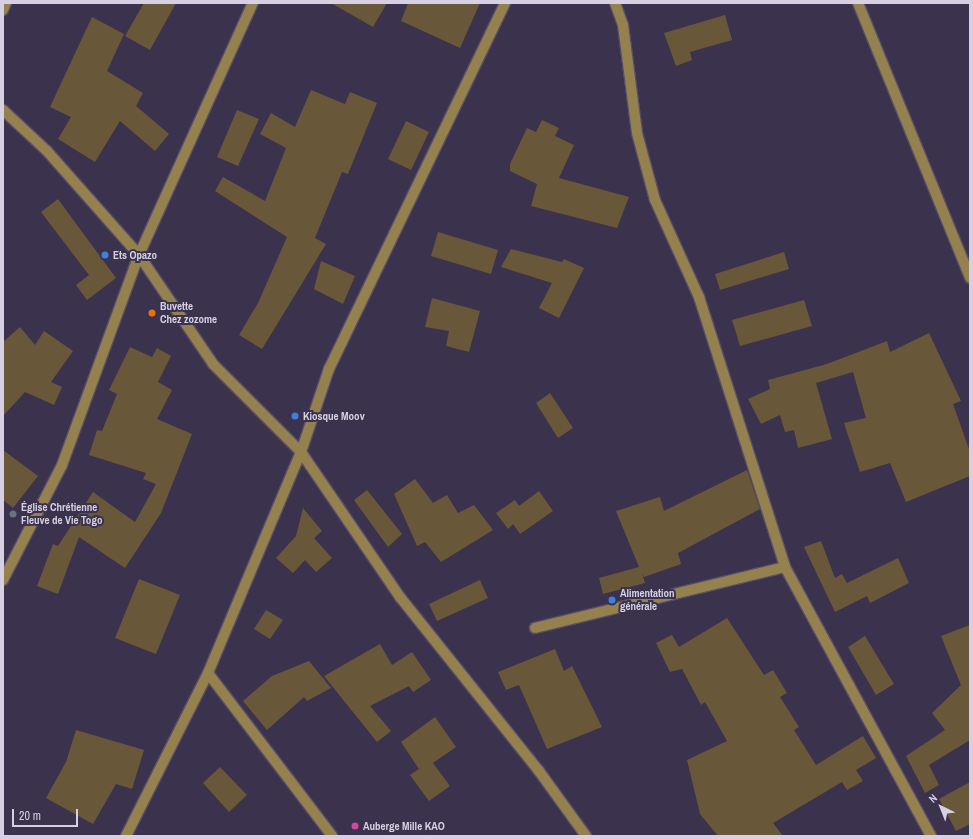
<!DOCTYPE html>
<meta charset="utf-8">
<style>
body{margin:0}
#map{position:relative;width:973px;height:839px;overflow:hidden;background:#3b324d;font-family:"Archivo Narrow",sans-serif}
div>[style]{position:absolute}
.building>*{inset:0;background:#69573a}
.roads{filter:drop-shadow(1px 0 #574e68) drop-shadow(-1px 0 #574e68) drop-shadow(0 1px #574e68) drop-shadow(0 -1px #574e68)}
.minor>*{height:10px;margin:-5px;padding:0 5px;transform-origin:5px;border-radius:5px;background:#95814d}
.dots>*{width:11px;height:11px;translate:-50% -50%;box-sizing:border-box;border:2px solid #3b324d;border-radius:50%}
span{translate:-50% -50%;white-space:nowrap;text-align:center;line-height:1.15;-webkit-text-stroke:4px #3b324d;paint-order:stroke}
.poi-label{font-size:11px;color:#d6d0e2;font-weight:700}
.left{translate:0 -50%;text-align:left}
.frame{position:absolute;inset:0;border:4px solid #d6d0e2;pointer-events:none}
.north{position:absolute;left:921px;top:787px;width:40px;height:40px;-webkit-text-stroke:3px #3b324d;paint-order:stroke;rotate:317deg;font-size:11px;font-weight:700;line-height:16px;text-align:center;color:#d6d0e2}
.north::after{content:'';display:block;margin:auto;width:14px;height:18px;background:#d6d0e2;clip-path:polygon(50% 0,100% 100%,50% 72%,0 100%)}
.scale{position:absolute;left:12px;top:809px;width:66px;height:18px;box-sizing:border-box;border:2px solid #d6d0e2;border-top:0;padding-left:5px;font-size:12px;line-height:14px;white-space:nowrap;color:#d6d0e2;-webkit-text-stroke:3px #3b324d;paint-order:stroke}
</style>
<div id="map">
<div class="building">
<i style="clip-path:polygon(144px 3px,176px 3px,150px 50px,125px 36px)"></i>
<i style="clip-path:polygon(331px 3px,387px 3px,373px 27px)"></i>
<i style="clip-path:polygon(408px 3px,480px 3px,460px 48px,401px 21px)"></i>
<i style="clip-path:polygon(725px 15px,732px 40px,690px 52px,692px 60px,676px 66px,664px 33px)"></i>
<i style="clip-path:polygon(92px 17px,124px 34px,107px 71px,143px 93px,136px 106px,169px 134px,155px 151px,120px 121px,95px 162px,58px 139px,71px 117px,50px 107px)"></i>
<i style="clip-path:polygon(311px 90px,345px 104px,350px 92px,377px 103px,348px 174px,342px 172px,315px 238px,326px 244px,262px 349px,239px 335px,258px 303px,287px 237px,215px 191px,223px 177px,265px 201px,286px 148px,260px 134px,271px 113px,295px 127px)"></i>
<i style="clip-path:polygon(237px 110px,259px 119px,238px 166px,217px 157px)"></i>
<i style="clip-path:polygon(542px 120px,559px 128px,555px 136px,574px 145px,559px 178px,629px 197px,617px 228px,531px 206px,537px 184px,510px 171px,510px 164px,527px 128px,536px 132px)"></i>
<i style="clip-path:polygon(406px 121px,429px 132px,411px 170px,388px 159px)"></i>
<i style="clip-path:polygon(58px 199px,116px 278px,87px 300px,76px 285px,89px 275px,41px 212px)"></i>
<i style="clip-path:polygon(438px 232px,498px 250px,491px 274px,431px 256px)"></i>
<i style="clip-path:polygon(511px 249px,562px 262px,564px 259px,584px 268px,559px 318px,539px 308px,552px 283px,501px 267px)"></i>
<i style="clip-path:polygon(784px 252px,789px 269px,720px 290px,715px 274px)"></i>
<i style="clip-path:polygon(321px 261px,355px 276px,343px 304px,314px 289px)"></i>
<i style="clip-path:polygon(432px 298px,480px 311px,469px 352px,446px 346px,449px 331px,425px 327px)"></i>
<i style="clip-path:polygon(804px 300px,812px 326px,740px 346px,732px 320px)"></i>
<i style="clip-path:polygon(20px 327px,35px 345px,44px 331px,73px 351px,51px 382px,62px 387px,54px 405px,25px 392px,3px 416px,3px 342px)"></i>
<i style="clip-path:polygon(929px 333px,961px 401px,953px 404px,970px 452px,970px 476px,906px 502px,890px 463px,860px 472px,844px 423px,866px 418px,853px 372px,816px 383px,832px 439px,798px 448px,794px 430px,785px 432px,780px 415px,761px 424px,748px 399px,770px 389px,768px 380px,827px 364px,887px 341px,890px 352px)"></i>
<i style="clip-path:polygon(130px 347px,152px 357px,157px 348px,171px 356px,158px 382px,172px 390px,157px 419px,192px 434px,161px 513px,125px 568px,79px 537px,58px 594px,37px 586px,53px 544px,58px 546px,93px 492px,135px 522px,156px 484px,143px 479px,146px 473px,89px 455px,97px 430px,102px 431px,117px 394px,109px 390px)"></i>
<i style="clip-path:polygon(550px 393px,573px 428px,558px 438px,536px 403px)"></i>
<i style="clip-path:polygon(3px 450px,38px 476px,13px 508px,3px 500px)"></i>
<i style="clip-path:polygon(747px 470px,760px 509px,678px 553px,681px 564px,644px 577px,642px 573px,645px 583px,603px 594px,599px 578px,639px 567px,616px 511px,660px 497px,664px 511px)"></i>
<i style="clip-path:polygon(415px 479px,433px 503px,447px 495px,458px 513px,474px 505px,493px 530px,441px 562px,425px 542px,417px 546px,394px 494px)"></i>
<i style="clip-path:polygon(367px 490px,402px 534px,388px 547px,354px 500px)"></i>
<i style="clip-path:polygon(539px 491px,553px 511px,520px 534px,513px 524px,508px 529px,496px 513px,515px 500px,519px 506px)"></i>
<i style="clip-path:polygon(303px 508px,322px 531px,314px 538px,332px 558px,316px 572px,305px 560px,293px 573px,276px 558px,296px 536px)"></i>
<i style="clip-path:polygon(821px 541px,835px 578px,842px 574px,847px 583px,898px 558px,909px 583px,870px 603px,867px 596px,835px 612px,804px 547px)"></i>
<i style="clip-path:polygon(139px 579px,180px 595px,156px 654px,115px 638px)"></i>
<i style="clip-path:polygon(480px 580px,488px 598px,437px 621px,429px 604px)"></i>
<i style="clip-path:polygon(266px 610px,283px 620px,270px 639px,254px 629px)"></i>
<i style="clip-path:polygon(727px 618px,764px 675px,773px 670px,787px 693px,780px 697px,799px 727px,794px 730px,816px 765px,863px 736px,876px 758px,856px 770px,863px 781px,847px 790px,842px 782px,773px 823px,783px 836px,718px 836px,700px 814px,687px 760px,727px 741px,705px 702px,701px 705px,682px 669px,670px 672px,656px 643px,672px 635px,679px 647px)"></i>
<i style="clip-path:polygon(970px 625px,970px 740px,929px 765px,939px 785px,925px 793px,906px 756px,945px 730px,932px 713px,961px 685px,941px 636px)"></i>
<i style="clip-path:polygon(865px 636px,894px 684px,876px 695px,848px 647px)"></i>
<i style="clip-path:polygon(380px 644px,392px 665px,412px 652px,431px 680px,413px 692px,409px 686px,370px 706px,391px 731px,377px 742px,324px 676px)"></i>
<i style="clip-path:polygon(555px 649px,564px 671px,572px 666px,602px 727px,547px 749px,519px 685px,506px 690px,498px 672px)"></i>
<i style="clip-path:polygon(309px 661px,331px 688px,307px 701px,304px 697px,267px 730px,243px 701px,272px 676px)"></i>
<i style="clip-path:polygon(435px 717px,456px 747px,433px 763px,450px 786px,429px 801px,410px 775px,419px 769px,401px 742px)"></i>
<i style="clip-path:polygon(76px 730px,144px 750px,132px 789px,116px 784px,93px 824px,46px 798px,66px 762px)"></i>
<i style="clip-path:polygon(220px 767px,247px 795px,229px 812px,203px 783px)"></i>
<i style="clip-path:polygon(970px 782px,970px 824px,956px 831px,939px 799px)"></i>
</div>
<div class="roads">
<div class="minor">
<i style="left:615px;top:3px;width:23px;rotate:70deg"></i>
<i style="left:623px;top:25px;width:109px;rotate:82.6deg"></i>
<i style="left:637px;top:133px;width:69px;rotate:75deg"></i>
<i style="left:655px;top:200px;width:107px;rotate:65.6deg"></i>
<i style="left:699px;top:297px;width:283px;rotate:72.3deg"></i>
<i style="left:785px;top:567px;width:306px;rotate:61.5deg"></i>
<i style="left:858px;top:3px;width:297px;rotate:67.8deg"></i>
<i style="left:3px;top:10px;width:8px;rotate:-67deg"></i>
<i style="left:3px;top:110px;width:60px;rotate:43deg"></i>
<i style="left:47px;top:151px;width:139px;rotate:48.5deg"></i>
<i style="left:139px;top:255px;width:132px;rotate:55.8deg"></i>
<i style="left:213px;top:364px;width:124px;rotate:45deg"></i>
<i style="left:301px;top:452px;width:176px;rotate:55.7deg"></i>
<i style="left:400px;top:597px;width:223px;rotate:51.4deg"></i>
<i style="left:539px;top:771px;width:80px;rotate:54.1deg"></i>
<i style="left:3px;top:580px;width:129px;rotate:-62.8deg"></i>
<i style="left:62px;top:465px;width:224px;rotate:-69.9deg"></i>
<i style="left:139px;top:255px;width:277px;rotate:-65.7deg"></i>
<i style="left:535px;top:628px;width:257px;rotate:-13.7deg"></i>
<i style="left:208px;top:673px;width:205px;rotate:52.7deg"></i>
<i style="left:126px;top:836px;width:182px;rotate:-63.3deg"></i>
<i style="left:208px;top:673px;width:240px;rotate:-67.2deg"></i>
<i style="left:301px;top:452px;width:88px;rotate:-71.4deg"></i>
<i style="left:329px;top:369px;width:406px;rotate:-64.3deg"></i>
</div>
</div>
<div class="dots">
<i style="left:105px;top:255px;background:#3f7fe0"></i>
<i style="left:152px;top:313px;background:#e8710a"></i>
<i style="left:295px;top:416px;background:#3f7fe0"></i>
<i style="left:13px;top:514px;background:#6b7280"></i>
<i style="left:612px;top:600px;background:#3f7fe0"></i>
<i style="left:355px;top:826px;background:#d1479c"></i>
</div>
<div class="poi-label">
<span class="left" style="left:113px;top:255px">Ets Opazo</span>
<span class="left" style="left:160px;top:313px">Buvette<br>Chez zozome</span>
<span class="left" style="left:303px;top:416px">Kiosque Moov</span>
<span class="left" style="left:21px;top:514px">Église Chrétienne<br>Fleuve de Vie Togo</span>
<span class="left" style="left:620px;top:600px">Alimentation<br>générale</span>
<span class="left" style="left:363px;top:826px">Auberge Mille KAO</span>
</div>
<div class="frame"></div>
<div class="north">N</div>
<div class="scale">20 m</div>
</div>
